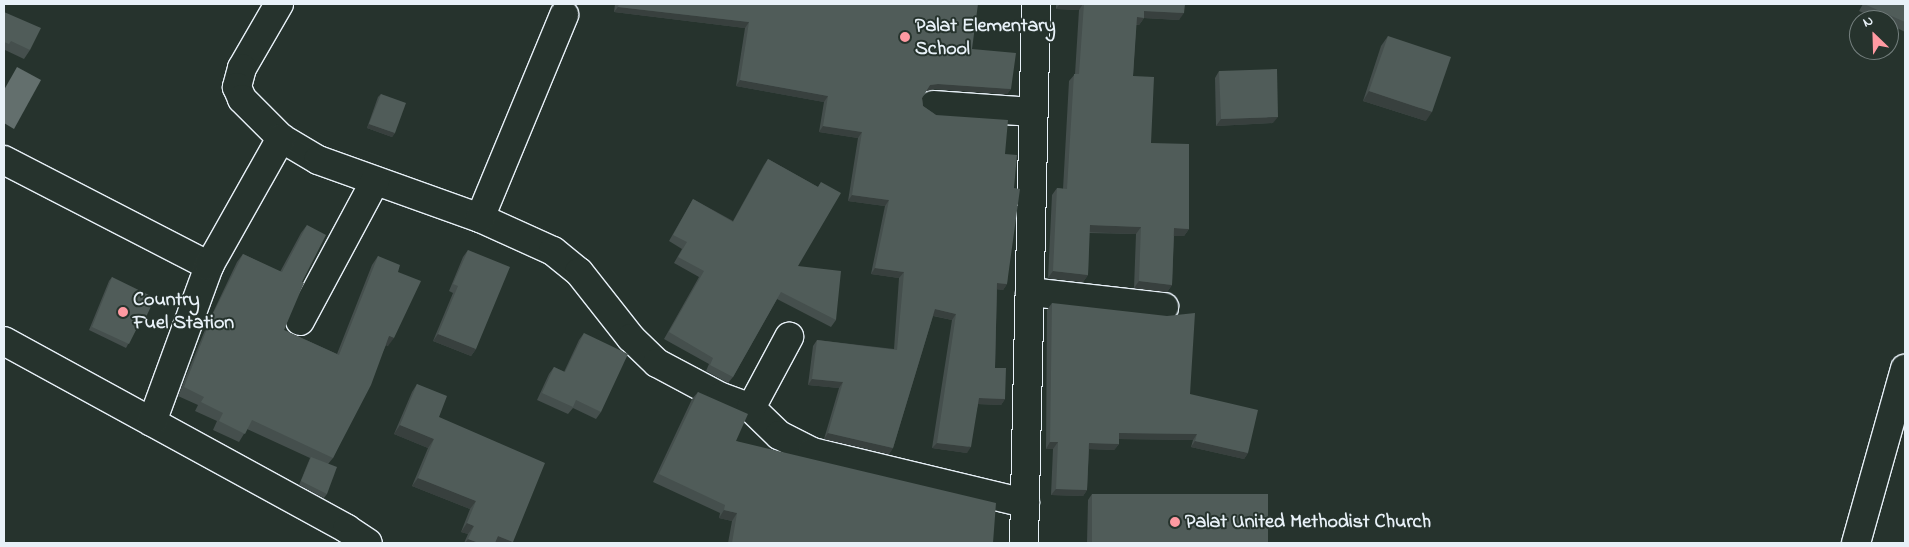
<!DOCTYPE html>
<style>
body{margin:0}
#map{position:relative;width:1909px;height:547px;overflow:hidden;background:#26332d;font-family:"Indie Flower",sans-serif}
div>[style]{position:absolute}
.water>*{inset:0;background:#636f6d}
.roads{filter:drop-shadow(1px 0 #e8f1f8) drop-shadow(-1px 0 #e8f1f8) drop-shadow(0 1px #e8f1f8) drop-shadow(0 -1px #e8f1f8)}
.minor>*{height:28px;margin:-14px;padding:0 14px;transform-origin:14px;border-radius:14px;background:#26332d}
.wall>*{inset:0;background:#454f4d}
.shaded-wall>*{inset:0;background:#38403e}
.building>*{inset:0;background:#505c59}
.dots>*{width:14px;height:14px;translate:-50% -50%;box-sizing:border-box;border:2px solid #26332d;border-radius:50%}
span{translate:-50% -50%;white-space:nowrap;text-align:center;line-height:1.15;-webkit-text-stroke:4px #26332d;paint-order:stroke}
.poi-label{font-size:20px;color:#e8f1f8;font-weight:700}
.left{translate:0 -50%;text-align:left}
.frame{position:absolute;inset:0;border:5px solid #e8f1f8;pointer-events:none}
.north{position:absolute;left:1849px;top:10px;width:50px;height:50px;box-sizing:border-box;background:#26332d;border:1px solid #747f7e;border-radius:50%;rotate:336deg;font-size:14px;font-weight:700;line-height:20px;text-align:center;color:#e8f1f8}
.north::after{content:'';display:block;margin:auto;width:18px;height:22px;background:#ff9aa2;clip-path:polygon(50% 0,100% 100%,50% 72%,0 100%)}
</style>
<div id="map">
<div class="water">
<i style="clip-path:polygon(17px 67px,41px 80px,14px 129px,4px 123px,4px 90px)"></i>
</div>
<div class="roads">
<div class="minor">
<i style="left:279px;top:4px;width:74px;rotate:120deg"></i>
<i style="left:242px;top:68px;width:20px;rotate:105deg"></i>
<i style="left:237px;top:87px;width:13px;rotate:67deg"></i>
<i style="left:242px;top:99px;width:55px;rotate:45deg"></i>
<i style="left:281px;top:138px;width:43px;rotate:30.7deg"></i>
<i style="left:318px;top:160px;width:172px;rotate:19.7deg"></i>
<i style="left:480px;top:218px;width:80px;rotate:24.3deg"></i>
<i style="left:553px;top:251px;width:33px;rotate:39deg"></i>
<i style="left:579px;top:272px;width:84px;rotate:51.8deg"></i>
<i style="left:631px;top:338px;width:36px;rotate:44deg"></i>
<i style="left:657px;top:363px;width:72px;rotate:28deg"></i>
<i style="left:721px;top:397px;width:32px;rotate:20deg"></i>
<i style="left:751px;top:408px;width:39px;rotate:44deg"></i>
<i style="left:779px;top:435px;width:37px;rotate:27deg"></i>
<i style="left:812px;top:452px;width:219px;rotate:13.5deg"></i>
<i style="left:933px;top:105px;width:100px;rotate:4deg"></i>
<i style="left:4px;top:160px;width:231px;rotate:27.3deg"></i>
<i style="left:480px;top:218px;width:220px;rotate:-67.5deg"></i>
<i style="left:1030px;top:292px;width:135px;rotate:6.4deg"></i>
<i style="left:300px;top:321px;width:159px;rotate:-61.8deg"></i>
<i style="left:4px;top:341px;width:391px;rotate:28.7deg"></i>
<i style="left:347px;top:529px;width:25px;rotate:34deg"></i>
<i style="left:751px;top:408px;width:81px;rotate:-61.8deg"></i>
<i style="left:152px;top:422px;width:166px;rotate:-69.9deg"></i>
<i style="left:209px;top:266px;width:147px;rotate:-60.6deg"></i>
<i style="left:1024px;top:543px;width:539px;rotate:-88.72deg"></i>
<i style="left:1856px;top:543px;width:181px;rotate:-74.3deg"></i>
</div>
</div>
<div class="wall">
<i style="clip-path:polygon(615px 4px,971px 4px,972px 49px,1011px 89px,1007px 94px,934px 89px,926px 91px,922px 98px,923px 106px,936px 115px,1005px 154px,1014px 188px,1007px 284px,1003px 290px,997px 289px,995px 368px,1005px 399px,1001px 405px,978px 404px,967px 453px,932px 448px,952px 320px,933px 316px,893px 448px,889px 454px,824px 439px,839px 388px,808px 385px,813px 346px,817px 340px,894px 349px,899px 278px,871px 274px,885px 206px,848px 201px,858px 138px,819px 132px,824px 102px,736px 86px,745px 28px,614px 12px)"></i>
<i style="clip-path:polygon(1056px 4px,1185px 4px,1179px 20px,1144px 18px,1139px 25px,1136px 25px,1133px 76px,1151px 143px,1189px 229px,1184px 236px,1174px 236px,1172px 285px,1167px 292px,1134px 288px,1136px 234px,1089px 233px,1088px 275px,1083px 282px,1048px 278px,1052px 195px,1057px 188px,1063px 189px,1069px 81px,1075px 74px,1079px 10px,1056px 9px)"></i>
<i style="clip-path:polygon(1863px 4px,1905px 4px,1905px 32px,1889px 24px,1889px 20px,1879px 20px,1859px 11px)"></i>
<i style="clip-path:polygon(4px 12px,30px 50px,24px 59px,5px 50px,4px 52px)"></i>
<i style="clip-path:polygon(1388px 36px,1426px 121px,1363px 101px,1381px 46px)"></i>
<i style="clip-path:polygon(1219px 71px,1273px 123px,1216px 126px,1215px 78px)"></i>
<i style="clip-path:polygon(381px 94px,395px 133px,392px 137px,367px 128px,378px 97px)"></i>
<i style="clip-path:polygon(768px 159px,818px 187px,821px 182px,798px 266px,836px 320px,831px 327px,777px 299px,733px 377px,728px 383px,706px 371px,709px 364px,664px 339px,699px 277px,674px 263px,682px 249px,669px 241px,693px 199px,733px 221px,764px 165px)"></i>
<i style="clip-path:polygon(307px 225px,302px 282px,284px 330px,337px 354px,372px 265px,378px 256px,398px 272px,388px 346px,386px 345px,333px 458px,328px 464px,327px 494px,324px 498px,299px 485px,310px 458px,247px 429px,239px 442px,213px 430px,217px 421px,195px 411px,198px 405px,178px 396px,207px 325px,237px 262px,243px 254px,280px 272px,301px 233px)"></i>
<i style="clip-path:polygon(468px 250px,476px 349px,471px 356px,433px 341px,453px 293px,449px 291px,463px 257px)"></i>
<i style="clip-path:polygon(112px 277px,146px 317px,143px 321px,141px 320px,126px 348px,89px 330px,109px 281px)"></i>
<i style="clip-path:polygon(1052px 303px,1190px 394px,1248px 453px,1244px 459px,1191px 447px,1193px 440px,1119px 439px,1119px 444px,1114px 450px,1089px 449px,1087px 490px,1083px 496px,1051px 495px,1053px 449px,1046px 449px,1047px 310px)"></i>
<i style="clip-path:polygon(584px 333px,601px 412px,596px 419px,573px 408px,568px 414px,537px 400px,549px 374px,554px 367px,564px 372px,579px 340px)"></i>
<i style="clip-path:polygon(417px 384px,439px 417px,513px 542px,512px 543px,464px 543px,468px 534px,461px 532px,470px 509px,412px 486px,428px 448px,394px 434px,412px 392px)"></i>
<i style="clip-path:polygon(698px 392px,736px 441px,993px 543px,728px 543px,732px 521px,719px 518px,720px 513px,653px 482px,692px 399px)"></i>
<i style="clip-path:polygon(1092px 494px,1268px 543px,1087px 543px,1088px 500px)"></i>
</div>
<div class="shaded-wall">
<i style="clip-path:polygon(1060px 4px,1083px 4px,1079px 10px,1056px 9px)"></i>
<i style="clip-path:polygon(618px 7px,749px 22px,745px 28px,614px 12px)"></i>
<i style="clip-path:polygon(1144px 11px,1184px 13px,1179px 20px,1144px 18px,1139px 25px,1132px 24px,1137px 17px)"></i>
<i style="clip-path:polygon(740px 80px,828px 96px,824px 102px,736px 86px)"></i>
<i style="clip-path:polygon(938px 84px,1011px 89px,1007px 94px,934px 89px,926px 91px,930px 85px)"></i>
<i style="clip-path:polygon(1369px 91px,1432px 112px,1426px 121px,1363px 101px)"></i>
<i style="clip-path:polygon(1278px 117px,1273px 123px,1216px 126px,1221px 119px)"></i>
<i style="clip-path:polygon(369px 124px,395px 133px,392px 137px,367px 128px)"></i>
<i style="clip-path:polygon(823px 126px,862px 132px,858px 138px,819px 132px)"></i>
<i style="clip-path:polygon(852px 195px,889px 200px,885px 206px,848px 201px)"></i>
<i style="clip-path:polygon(1090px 225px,1141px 227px,1136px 234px,1085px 232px)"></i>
<i style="clip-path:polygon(1174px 228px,1189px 229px,1184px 236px,1169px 236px)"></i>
<i style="clip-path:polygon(875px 268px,904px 272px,899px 278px,871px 274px)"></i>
<i style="clip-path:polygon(1053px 271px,1088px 275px,1083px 282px,1048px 278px)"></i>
<i style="clip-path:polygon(1139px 281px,1172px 285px,1167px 292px,1134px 288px)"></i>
<i style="clip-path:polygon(997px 283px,1007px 284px,1003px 290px,993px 289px)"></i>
<i style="clip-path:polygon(935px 309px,956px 314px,952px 320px,930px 315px)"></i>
<i style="clip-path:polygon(143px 316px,146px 317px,143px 321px,140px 320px)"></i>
<i style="clip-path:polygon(438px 334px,476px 349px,471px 356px,433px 341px)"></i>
<i style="clip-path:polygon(389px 336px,394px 338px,388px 346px,384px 344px)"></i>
<i style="clip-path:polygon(812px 379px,843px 382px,839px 388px,808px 385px)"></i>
<i style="clip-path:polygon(979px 398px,1005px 399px,1001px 405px,975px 404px)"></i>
<i style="clip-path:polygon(400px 425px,434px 439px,428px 448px,394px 434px)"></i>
<i style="clip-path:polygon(828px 433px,893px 448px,889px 454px,824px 439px)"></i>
<i style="clip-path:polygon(1119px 433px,1197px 434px,1193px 440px,1115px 439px)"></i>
<i style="clip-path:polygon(1195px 441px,1248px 453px,1244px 459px,1191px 447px)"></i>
<i style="clip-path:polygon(1050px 442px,1058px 442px,1053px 449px,1046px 449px)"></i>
<i style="clip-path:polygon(937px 443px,971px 447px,967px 453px,932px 448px)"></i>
<i style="clip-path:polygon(1089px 443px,1119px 444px,1114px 450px,1085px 449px)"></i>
<i style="clip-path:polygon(418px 478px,476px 501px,470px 509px,412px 486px)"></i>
<i style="clip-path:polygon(1056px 489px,1087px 490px,1083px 496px,1051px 495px)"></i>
<i style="clip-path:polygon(724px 510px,737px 513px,732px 521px,719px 518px)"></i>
<i style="clip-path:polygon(467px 523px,474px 526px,468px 534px,461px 532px)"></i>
<i style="clip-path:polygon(498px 536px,513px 542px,512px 543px,493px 543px)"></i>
<i style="clip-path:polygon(468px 539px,479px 543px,465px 543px)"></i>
</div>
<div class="building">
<i style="clip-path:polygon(619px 4px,978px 4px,972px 49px,1016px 53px,1011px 89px,938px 84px,930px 85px,922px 98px,923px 106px,936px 115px,1008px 120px,1005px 154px,1017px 155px,1014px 188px,1020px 189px,1007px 284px,997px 283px,995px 368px,1006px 368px,1005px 399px,979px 398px,971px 447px,937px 443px,956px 314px,935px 309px,893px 448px,828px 433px,843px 382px,812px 379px,817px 340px,897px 350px,904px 272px,875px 268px,889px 200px,852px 195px,862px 132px,823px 126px,828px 96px,740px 80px,749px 22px,618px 7px)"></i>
<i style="clip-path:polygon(1084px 4px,1185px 4px,1184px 13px,1144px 11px,1144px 18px,1137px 17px,1133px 76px,1154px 77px,1151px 143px,1189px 144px,1189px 229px,1174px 228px,1172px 285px,1139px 281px,1141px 227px,1090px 225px,1088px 275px,1053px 271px,1057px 188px,1067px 189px,1074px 74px,1079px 74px)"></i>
<i style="clip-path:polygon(1864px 4px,1905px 4px,1905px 22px)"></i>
<i style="clip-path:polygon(4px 12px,41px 28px,30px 50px,11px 41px,9px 44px,4px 42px)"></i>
<i style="clip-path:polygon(1388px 36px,1451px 57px,1432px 112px,1369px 91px)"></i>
<i style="clip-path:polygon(1277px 69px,1278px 117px,1221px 119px,1219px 71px)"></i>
<i style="clip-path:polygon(381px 94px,406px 103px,395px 133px,369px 124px)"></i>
<i style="clip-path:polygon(768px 159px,818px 187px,821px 182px,841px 193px,798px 266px,841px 271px,836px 320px,781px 292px,733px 377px,710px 365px,713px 358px,669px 332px,704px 271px,678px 257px,687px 242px,673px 235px,693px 199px,733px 222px)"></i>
<i style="clip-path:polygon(307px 225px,326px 235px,302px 282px,304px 283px,284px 330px,339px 355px,378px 256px,400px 265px,398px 272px,421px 281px,394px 338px,389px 336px,371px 385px,333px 458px,252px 420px,245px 434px,219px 421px,223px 413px,201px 402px,204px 397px,184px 387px,212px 316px,243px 254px,282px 272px)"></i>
<i style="clip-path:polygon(468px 250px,510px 267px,476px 349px,438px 334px,458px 286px,453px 284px)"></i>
<i style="clip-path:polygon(112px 277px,155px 298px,146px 317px,143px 316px,129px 344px,92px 327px)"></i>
<i style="clip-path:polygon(1052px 303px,1167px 316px,1195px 313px,1190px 394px,1258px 410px,1248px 453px,1195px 441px,1197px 434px,1119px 433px,1119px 444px,1089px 443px,1087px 490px,1056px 489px,1058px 442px,1050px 442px)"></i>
<i style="clip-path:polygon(584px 333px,628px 354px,601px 412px,576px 400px,573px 407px,542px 393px,554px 367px,565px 372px)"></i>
<i style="clip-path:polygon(417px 384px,447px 396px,439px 417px,545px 463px,513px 542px,498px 536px,495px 543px,479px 543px,468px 539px,474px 526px,467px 523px,476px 501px,418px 478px,434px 439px,400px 425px)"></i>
<i style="clip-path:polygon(698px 392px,748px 414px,736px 441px,996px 503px,993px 543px,732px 543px,737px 513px,724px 510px,725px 505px,659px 474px)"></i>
<i style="clip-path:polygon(311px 457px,337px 467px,327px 494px,301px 481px)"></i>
<i style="clip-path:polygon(1092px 494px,1268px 494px,1268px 543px,1092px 543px)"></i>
</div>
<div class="dots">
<i style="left:905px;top:37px;background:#ff9aa2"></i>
<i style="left:123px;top:312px;background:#ff9aa2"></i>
<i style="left:1175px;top:522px;background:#ff9aa2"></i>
</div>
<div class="poi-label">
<span class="left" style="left:915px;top:38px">Palat Elementary<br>School</span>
<span class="left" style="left:133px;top:312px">Country<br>Fuel Station</span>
<span class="left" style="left:1185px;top:522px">Palat United Methodist Church</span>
</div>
<div class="frame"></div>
<div class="north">N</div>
</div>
